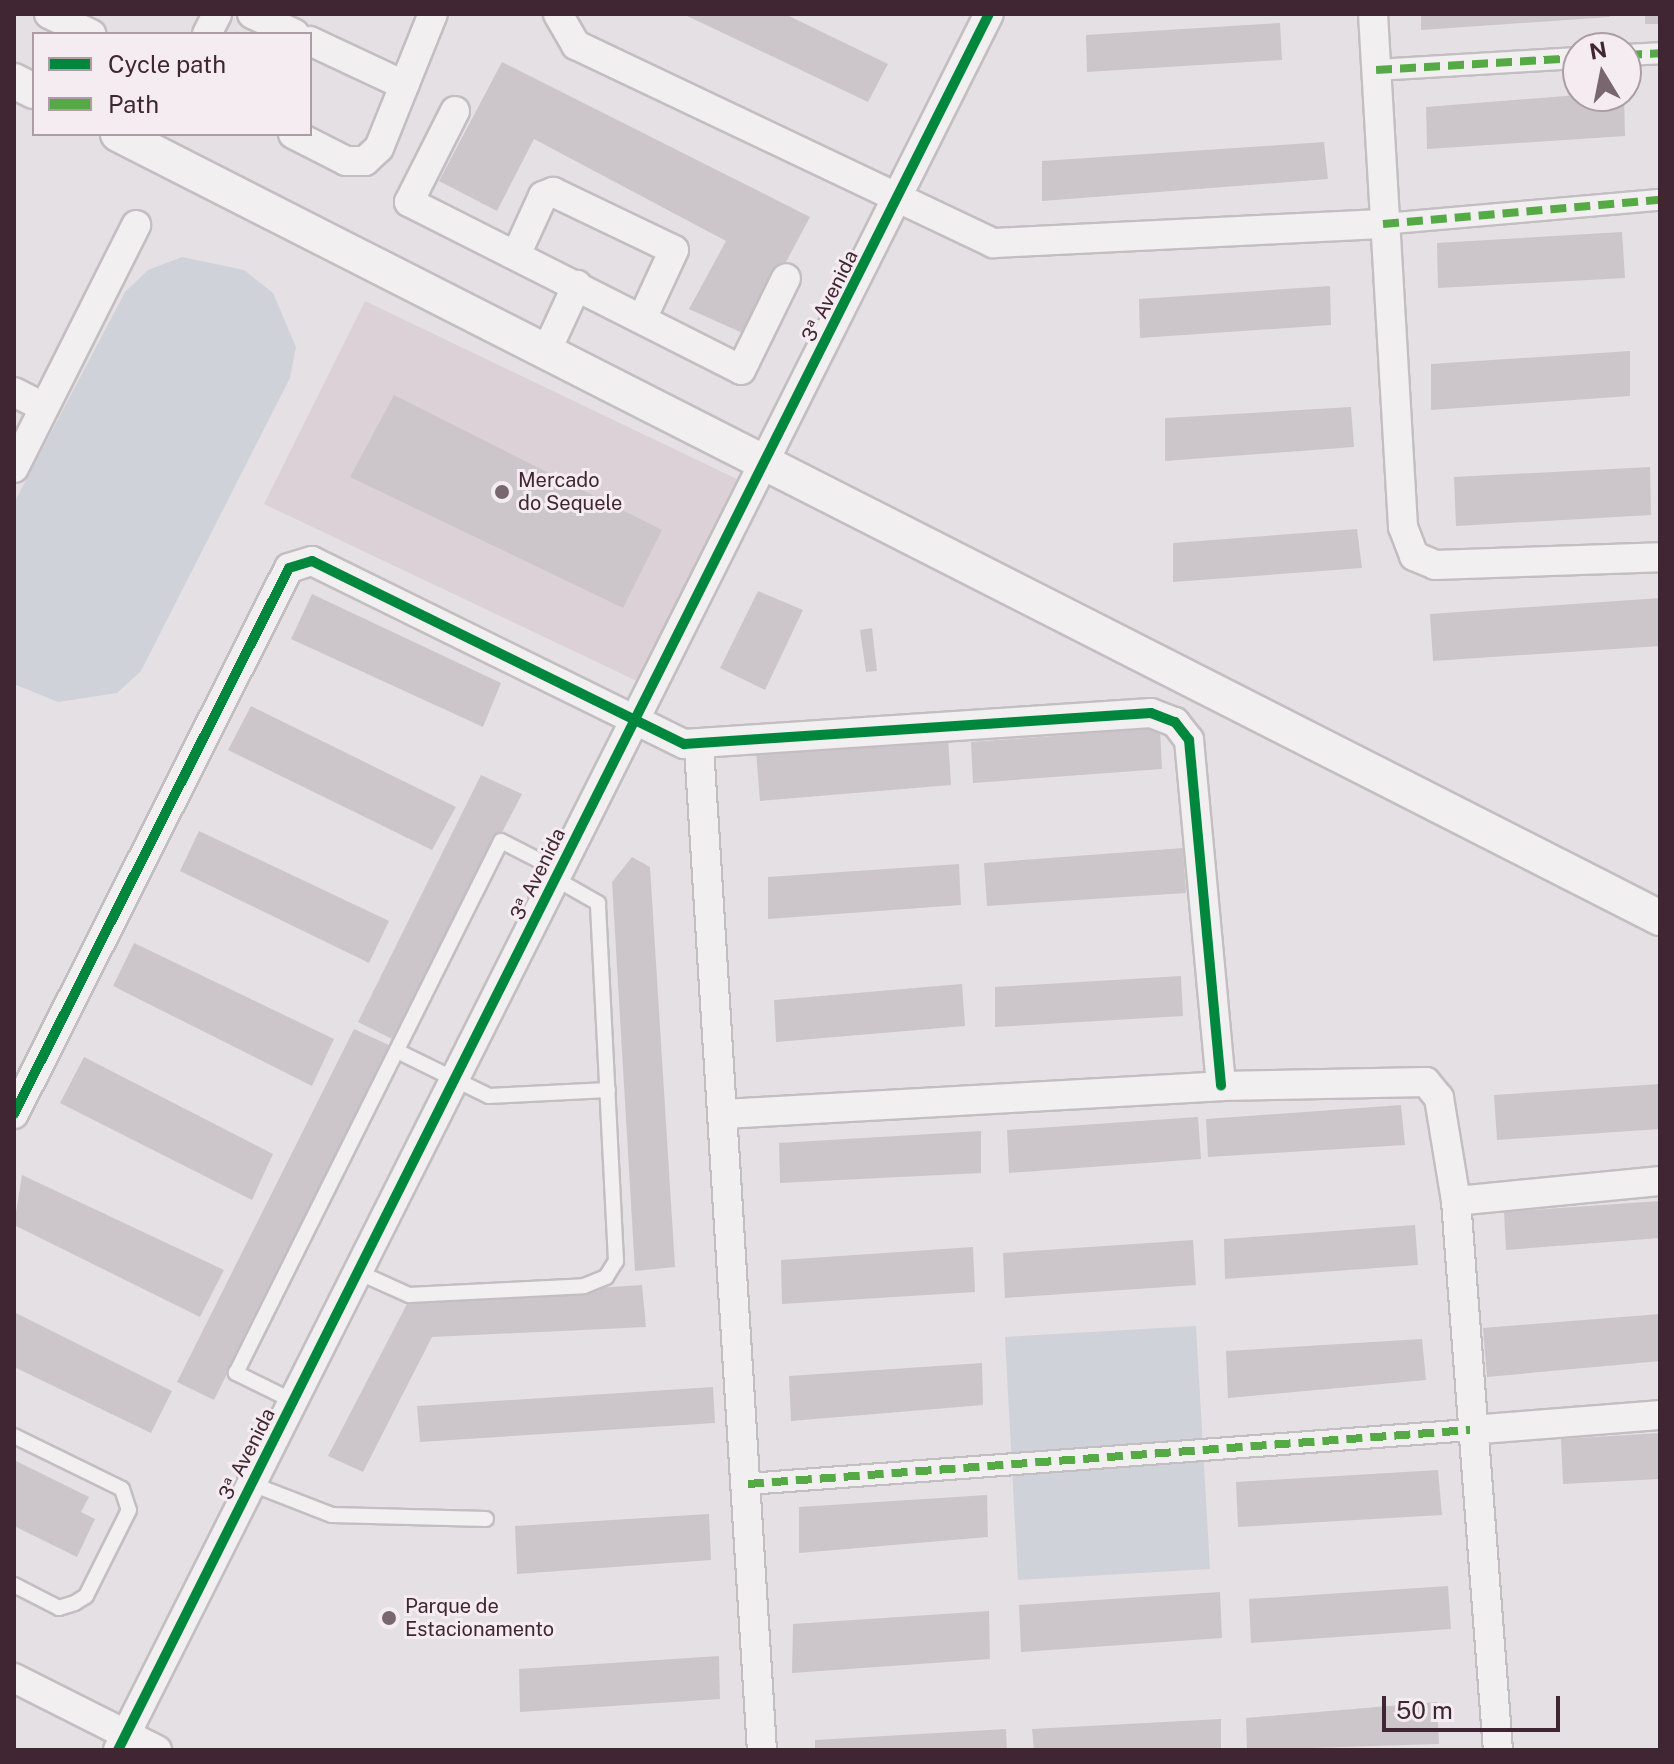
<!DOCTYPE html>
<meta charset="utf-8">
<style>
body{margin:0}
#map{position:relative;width:1674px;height:1764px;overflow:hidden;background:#e5e0e3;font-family:"Public Sans",sans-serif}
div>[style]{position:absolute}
.built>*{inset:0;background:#dcd1d7}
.green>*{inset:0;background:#d0d2da}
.building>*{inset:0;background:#ccc6ca}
.roads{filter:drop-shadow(2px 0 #c3bec1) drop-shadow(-2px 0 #c3bec1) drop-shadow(0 2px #c3bec1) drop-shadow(0 -2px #c3bec1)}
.service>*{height:14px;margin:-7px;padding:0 7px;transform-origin:7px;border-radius:7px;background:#f2eff1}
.pedestrian>*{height:20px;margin:-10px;padding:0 10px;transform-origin:10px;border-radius:10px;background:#f2eff1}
.minor>*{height:28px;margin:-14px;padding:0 14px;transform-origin:14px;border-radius:14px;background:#f2eff1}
.tertiary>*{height:34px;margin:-17px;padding:0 17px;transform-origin:17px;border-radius:17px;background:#f2eff1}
.quiet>*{height:8px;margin-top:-4px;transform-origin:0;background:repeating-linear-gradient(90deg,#56aa45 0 16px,transparent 0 24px)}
.cycleway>*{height:10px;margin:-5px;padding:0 5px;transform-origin:5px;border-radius:5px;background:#00873e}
.dots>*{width:22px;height:22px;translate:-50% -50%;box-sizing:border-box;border:4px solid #f5ecf1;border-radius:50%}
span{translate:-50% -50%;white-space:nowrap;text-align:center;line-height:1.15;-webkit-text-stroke:6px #f5ecf1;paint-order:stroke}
.street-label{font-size:20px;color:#3f2632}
.poi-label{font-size:20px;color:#3f2632}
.left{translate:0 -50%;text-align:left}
.frame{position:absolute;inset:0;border:16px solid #3f2632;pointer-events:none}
.legend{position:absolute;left:32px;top:32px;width:280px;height:104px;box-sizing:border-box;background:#f5ecf1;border:2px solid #ac9da5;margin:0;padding:10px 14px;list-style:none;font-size:24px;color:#3f2632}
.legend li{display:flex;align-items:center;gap:16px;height:40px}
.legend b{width:40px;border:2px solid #ac9da5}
.north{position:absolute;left:1562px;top:32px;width:80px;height:80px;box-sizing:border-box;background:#f5ecf1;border:2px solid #ac9da5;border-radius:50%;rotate:350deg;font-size:22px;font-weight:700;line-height:32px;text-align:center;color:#3f2632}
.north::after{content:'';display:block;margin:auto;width:28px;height:36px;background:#796770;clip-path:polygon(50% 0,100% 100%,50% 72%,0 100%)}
.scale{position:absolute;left:1382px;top:1696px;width:178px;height:36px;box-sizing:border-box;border:4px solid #3f2632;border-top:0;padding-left:10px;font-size:24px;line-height:28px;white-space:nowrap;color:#3f2632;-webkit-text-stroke:6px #f5ecf1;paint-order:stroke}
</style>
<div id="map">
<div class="built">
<i style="clip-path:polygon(365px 301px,739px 480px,639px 682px,264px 504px)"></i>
</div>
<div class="green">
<i style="clip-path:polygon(182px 257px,244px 270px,273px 293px,296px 347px,290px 378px,141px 671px,117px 693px,58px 702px,14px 684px,14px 503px,125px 292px,148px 270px)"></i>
<i style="clip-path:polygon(1196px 1326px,1210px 1569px,1018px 1580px,1005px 1337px)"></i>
</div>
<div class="building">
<i style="clip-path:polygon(683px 14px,785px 14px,888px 64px,868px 102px)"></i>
<i style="clip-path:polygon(1421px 14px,1610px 14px,1610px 17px,1421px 30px)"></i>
<i style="clip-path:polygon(1645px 14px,1660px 14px,1660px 24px,1645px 24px)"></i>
<i style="clip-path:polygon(1280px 23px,1282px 60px,1087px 72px,1086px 35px)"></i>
<i style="clip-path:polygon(502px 62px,810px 217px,747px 335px,689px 309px,726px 241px,534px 139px,497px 211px,439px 181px)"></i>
<i style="clip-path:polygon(1578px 95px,1624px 96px,1625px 136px,1427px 149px,1426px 107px)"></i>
<i style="clip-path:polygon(1324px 142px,1328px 179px,1042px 201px,1042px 161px)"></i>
<i style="clip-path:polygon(1622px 232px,1625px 278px,1438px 288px,1437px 243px)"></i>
<i style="clip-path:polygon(1330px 286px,1331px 325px,1140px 338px,1139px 299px)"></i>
<i style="clip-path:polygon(1630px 351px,1630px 396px,1431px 410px,1431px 364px)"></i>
<i style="clip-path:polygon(394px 395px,662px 530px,623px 608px,350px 477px)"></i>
<i style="clip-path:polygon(1351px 407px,1354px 447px,1165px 461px,1165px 418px)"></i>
<i style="clip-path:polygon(1650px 467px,1651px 515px,1456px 526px,1454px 477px)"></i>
<i style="clip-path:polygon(1357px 529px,1362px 568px,1173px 582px,1173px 543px)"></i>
<i style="clip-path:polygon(758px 591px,803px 610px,765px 690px,720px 668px)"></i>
<i style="clip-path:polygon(312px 594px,501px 683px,483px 727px,291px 639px)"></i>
<i style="clip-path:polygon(1660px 598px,1660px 646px,1433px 661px,1430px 614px)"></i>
<i style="clip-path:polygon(872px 628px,877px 671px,866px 672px,860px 630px)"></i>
<i style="clip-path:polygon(251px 706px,456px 807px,432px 850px,228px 750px)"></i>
<i style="clip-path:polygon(1160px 728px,1162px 769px,973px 783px,971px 742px)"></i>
<i style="clip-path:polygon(948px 737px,951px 785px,760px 801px,756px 752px)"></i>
<i style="clip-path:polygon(481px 775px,522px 794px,394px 1040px,358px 1022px)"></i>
<i style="clip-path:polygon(199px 831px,389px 921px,369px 963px,180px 871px)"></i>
<i style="clip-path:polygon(1183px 848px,1186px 893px,987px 906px,984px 863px)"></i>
<i style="clip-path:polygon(632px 857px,650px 867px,675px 1267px,635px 1271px,612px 882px)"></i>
<i style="clip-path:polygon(959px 864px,961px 905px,768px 919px,768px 877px)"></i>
<i style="clip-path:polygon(134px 943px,334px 1039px,312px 1086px,113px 986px)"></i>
<i style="clip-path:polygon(1181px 976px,1183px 1016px,995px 1027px,995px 987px)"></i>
<i style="clip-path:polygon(962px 984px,965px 1026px,776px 1042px,774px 1000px)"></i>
<i style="clip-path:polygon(354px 1029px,391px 1046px,214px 1400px,177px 1382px)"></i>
<i style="clip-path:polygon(84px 1057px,273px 1154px,252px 1200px,60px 1103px)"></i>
<i style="clip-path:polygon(1660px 1084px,1660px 1129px,1497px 1140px,1494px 1095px)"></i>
<i style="clip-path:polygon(1401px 1105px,1405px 1145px,1208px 1157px,1206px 1119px)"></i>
<i style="clip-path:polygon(1198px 1117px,1201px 1159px,1009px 1173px,1007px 1130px)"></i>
<i style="clip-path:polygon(981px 1131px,981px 1173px,780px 1183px,779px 1143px)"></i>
<i style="clip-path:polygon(22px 1175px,224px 1270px,200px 1317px,14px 1225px)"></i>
<i style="clip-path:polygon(1660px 1201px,1660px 1238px,1506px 1250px,1504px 1212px)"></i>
<i style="clip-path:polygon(1415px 1225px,1418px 1265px,1225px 1279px,1224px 1239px)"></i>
<i style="clip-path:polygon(1193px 1240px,1196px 1285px,1005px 1298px,1003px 1253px)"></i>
<i style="clip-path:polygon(973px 1247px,975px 1292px,782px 1304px,781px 1260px)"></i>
<i style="clip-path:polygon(642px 1285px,646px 1327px,432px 1337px,363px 1472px,328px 1456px,409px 1300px)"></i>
<i style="clip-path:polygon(14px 1312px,172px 1391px,151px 1433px,14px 1367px)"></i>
<i style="clip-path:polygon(1660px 1314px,1660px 1361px,1487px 1377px,1483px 1328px)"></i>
<i style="clip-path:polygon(1422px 1339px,1426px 1380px,1228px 1398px,1226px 1351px)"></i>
<i style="clip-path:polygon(982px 1363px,983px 1405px,791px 1421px,789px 1376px)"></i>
<i style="clip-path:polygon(713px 1387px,715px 1423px,420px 1442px,417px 1406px)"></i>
<i style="clip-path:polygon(1660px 1433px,1660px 1479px,1563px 1484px,1561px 1439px)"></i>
<i style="clip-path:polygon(14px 1460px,89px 1497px,81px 1512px,95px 1519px,77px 1557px,14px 1526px)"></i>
<i style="clip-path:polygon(1438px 1470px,1442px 1515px,1238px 1527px,1236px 1482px)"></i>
<i style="clip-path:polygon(987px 1495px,988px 1537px,799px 1553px,799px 1507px)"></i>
<i style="clip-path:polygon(709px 1514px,711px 1560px,517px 1574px,515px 1526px)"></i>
<i style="clip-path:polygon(1448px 1586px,1451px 1629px,1251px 1643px,1249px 1599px)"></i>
<i style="clip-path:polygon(1220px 1592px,1222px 1638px,1021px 1652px,1019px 1605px)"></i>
<i style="clip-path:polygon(989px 1611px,990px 1659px,792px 1673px,793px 1624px)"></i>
<i style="clip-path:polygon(719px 1656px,720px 1699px,520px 1712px,519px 1669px)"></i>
<i style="clip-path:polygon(1437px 1702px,1439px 1744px,1247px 1750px,1246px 1718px)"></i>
<i style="clip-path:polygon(1221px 1719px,1221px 1750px,1034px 1750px,1032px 1729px)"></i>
<i style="clip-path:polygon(1006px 1729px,1007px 1750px,815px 1750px,815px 1740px)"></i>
</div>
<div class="roads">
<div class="service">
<i style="left:397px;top:1051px;width:102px;rotate:26.1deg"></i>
<i style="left:489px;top:1096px;width:119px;rotate:-2.9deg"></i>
<i style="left:360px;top:1273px;width:54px;rotate:24.2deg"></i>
<i style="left:409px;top:1295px;width:175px;rotate:-2.9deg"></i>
<i style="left:584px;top:1286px;width:24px;rotate:-22deg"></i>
<i style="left:606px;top:1277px;width:19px;rotate:-58deg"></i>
<i style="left:616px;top:1261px;width:358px;rotate:-92.9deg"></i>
<i style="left:598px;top:903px;width:48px;rotate:-150.3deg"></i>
<i style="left:293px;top:1401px;width:64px;rotate:-153.8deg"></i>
<i style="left:236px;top:1373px;width:594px;rotate:-63.52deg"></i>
<i style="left:501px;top:841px;width:66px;rotate:27deg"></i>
<i style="left:14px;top:1436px;width:120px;rotate:26.1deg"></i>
<i style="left:122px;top:1489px;width:22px;rotate:72deg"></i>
<i style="left:129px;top:1510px;width:96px;rotate:116.6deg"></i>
<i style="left:86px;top:1596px;width:13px;rotate:148deg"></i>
<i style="left:75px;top:1603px;width:17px;rotate:163deg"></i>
<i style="left:59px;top:1608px;width:51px;rotate:-152.9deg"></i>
<i style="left:252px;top:1484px;width:86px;rotate:21.2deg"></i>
<i style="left:332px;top:1515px;width:154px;rotate:1.5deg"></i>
</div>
<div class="pedestrian">
<i style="left:1626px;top:55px;width:34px;rotate:-3deg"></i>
<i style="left:1376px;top:70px;width:202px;rotate:-3.4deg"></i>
<i style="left:1383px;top:224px;width:278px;rotate:-5deg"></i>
<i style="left:748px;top:1484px;width:724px;rotate:-4.28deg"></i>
</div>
<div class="minor">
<i style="left:49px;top:14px;width:47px;rotate:25.5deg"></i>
<i style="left:252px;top:14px;width:47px;rotate:24.9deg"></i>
<i style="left:558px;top:14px;width:36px;rotate:60deg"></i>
<i style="left:576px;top:45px;width:462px;rotate:25.4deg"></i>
<i style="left:993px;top:243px;width:390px;rotate:-2.8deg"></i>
<i style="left:1373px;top:14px;width:514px;rotate:86.65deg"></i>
<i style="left:1403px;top:527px;width:31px;rotate:69deg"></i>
<i style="left:1414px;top:556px;width:23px;rotate:23deg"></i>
<i style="left:1435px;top:565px;width:225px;rotate:-2deg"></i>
<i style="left:207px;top:34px;width:22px;rotate:-63deg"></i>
<i style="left:310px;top:41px;width:104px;rotate:25.1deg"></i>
<i style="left:455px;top:111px;width:102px;rotate:116.8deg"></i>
<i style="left:409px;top:202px;width:372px;rotate:26.8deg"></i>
<i style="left:741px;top:370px;width:102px;rotate:-63.9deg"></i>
<i style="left:293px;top:134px;width:59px;rotate:27deg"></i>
<i style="left:346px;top:161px;width:19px"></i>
<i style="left:365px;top:161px;width:19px;rotate:-43deg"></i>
<i style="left:379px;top:148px;width:144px;rotate:-68.1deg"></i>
<i style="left:516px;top:255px;width:65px;rotate:-65.4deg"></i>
<i style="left:543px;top:196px;width:11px;rotate:-22deg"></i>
<i style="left:553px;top:192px;width:134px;rotate:25.6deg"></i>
<i style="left:674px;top:250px;width:76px;rotate:114.9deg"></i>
<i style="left:546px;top:352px;width:74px;rotate:-65.2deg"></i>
<i style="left:14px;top:392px;width:34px;rotate:27deg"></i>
<i style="left:14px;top:468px;width:272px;rotate:-63.3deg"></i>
<i style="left:699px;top:747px;width:1005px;rotate:86.41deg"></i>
<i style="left:14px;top:1114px;width:611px;rotate:-63.27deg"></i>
<i style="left:289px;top:568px;width:24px;rotate:-17deg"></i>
<i style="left:312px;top:561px;width:415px;rotate:26.2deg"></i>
<i style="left:684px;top:744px;width:468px;rotate:-3.8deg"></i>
<i style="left:1151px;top:713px;width:26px;rotate:21deg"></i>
<i style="left:1175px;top:722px;width:23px;rotate:52deg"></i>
<i style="left:1189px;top:740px;width:347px;rotate:84.7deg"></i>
<i style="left:724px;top:1114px;width:498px;rotate:-3.2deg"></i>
<i style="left:1221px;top:1086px;width:205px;rotate:-1.1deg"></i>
<i style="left:1426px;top:1082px;width:21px;rotate:51deg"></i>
<i style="left:1439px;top:1098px;width:104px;rotate:80.6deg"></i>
<i style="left:1456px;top:1201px;width:551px;rotate:85.63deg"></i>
<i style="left:1456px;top:1201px;width:205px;rotate:-5.6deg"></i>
<i style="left:1470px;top:1430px;width:191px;rotate:-4.5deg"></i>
<i style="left:14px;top:1678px;width:160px;rotate:26.7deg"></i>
<i style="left:118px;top:1750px;width:1942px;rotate:-63.36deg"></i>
</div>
<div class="tertiary">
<i style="left:14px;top:81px;width:22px;rotate:27deg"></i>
<i style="left:118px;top:134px;width:1730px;rotate:26.95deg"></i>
</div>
</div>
<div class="quiet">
<i style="left:1626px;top:55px;width:34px;rotate:-3deg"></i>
<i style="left:1376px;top:70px;width:202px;rotate:-3.4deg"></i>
<i style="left:1383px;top:224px;width:278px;rotate:-5deg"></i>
<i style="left:748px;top:1484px;width:724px;rotate:-4.28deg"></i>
</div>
<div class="cycleway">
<i style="left:14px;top:1114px;width:611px;rotate:-63.27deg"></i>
<i style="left:289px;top:568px;width:24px;rotate:-17deg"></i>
<i style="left:312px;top:561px;width:415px;rotate:26.2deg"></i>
<i style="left:684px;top:744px;width:468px;rotate:-3.8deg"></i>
<i style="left:1151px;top:713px;width:26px;rotate:21deg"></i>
<i style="left:1175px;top:722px;width:23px;rotate:52deg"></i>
<i style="left:1189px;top:740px;width:347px;rotate:84.7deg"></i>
<i style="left:118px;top:1750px;width:1942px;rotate:-63.36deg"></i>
</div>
<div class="dots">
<i style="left:502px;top:492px;background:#796770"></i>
<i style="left:389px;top:1618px;background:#796770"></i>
</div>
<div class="street-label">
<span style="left:830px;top:296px;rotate:-63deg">3ª Avenida</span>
<span style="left:538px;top:874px;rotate:-64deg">3ª Avenida</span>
<span style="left:247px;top:1454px;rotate:-63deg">3ª Avenida</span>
</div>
<div class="poi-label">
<span class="left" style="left:518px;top:492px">Mercado<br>do Sequele</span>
<span class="left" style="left:405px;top:1618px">Parque de<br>Estacionamento</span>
</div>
<div class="frame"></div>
<ul class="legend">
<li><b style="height:10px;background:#00873e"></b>Cycle path</li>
<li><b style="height:10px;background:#56aa45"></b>Path</li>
</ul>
<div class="north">N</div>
<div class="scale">50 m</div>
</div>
